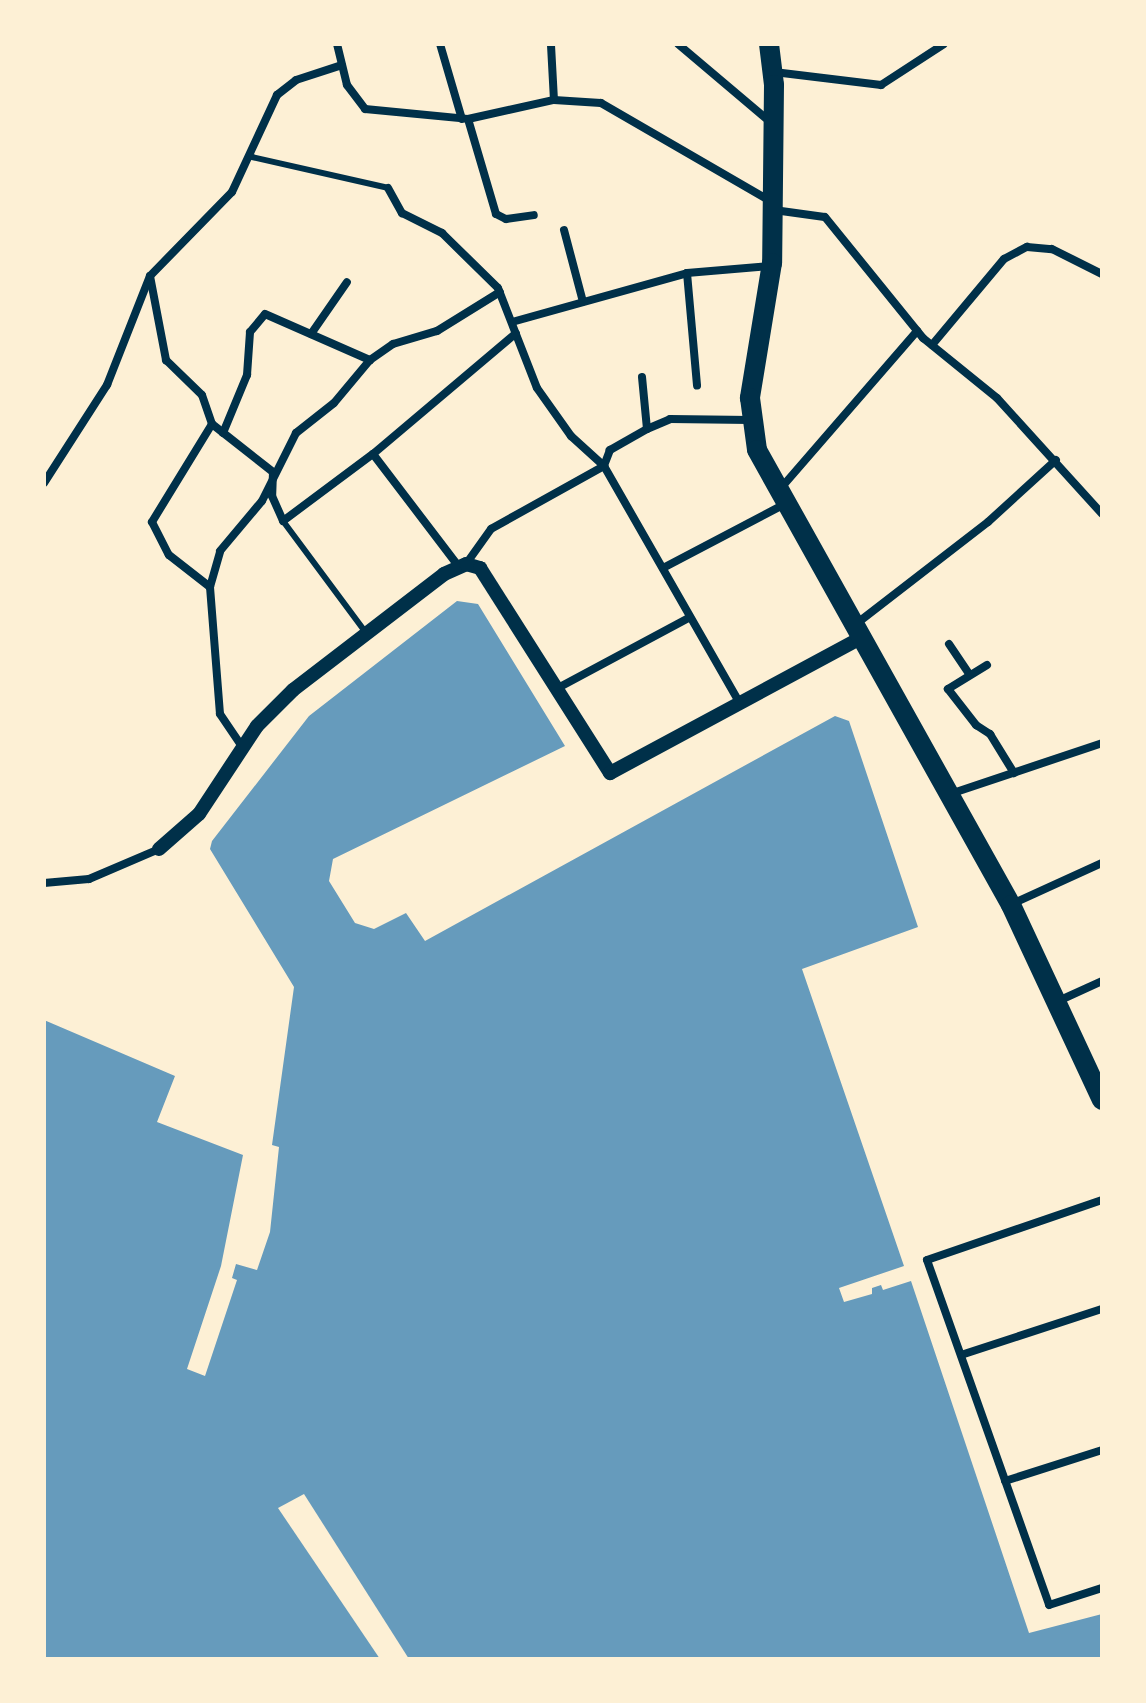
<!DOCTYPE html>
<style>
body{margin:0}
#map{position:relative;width:1146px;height:1703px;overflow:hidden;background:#fdf0d5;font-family:"Open Sans",sans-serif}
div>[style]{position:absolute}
.water>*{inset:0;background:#669bbc}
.pier>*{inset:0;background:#fdf0d5}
.service>*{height:6px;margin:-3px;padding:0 3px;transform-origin:3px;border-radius:3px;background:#003049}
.minor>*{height:8px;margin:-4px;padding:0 4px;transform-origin:4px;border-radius:4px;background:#003049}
.tertiary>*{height:14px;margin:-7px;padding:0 7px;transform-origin:7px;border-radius:7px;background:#003049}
.primary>*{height:20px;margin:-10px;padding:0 10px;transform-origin:10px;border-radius:10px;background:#003049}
span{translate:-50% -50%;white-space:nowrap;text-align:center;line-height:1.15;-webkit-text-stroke:7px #fdf0d5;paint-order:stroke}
.frame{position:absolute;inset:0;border:46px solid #fdf0d5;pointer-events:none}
</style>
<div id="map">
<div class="water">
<i style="clip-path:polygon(457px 601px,478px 604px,565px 746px,333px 859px,329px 881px,355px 923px,374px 929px,406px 913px,425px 941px,835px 716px,849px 721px,918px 927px,802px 969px,904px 1266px,839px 1288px,844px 1302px,872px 1294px,872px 1288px,881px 1285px,883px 1290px,911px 1281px,1029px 1633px,1102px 1614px,1102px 1659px,44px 1659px,44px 1020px,175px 1076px,157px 1122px,243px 1155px,221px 1266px,187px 1369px,205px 1376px,237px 1280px,232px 1278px,236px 1264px,257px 1270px,270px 1232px,279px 1147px,272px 1145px,294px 987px,210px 849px,212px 841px,309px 716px)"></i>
</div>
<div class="pier">
<i style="clip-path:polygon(304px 1494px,409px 1659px,380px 1659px,278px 1508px)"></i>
</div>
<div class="service">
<i style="left:252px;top:157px;width:139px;rotate:12.8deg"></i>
<i style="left:283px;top:521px;width:141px;rotate:53.4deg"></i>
</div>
<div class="minor">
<i style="left:337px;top:44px;width:42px;rotate:76.3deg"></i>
<i style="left:347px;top:85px;width:30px;rotate:53deg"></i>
<i style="left:365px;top:109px;width:103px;rotate:5.5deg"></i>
<i style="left:468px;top:119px;width:88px;rotate:-12.5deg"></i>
<i style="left:554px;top:100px;width:47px;rotate:3.7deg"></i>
<i style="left:601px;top:103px;width:198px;rotate:30.1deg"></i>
<i style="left:440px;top:44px;width:78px;rotate:73.7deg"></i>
<i style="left:678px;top:44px;width:119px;rotate:40.2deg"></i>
<i style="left:551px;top:45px;width:55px;rotate:86.9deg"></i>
<i style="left:774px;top:72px;width:108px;rotate:6.9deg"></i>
<i style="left:881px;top:85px;width:75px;rotate:-33.1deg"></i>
<i style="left:468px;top:119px;width:99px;rotate:73.6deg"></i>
<i style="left:496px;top:214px;width:11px;rotate:27deg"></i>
<i style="left:506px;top:219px;width:28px;rotate:-8deg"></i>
<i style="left:388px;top:188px;width:29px;rotate:61deg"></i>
<i style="left:402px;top:213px;width:45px;rotate:26.6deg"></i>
<i style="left:442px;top:233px;width:78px;rotate:44.5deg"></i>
<i style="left:498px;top:288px;width:107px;rotate:68.7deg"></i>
<i style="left:537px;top:388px;width:59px;rotate:54.7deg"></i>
<i style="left:571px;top:436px;width:45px;rotate:42.3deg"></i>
<i style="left:604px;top:466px;width:129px;rotate:150.9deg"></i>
<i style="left:491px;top:529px;width:43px;rotate:125.5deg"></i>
<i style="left:774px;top:210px;width:51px;rotate:7.8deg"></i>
<i style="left:825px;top:217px;width:156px;rotate:51deg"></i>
<i style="left:923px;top:338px;width:95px;rotate:39deg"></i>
<i style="left:997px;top:398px;width:156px;rotate:47.8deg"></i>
<i style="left:564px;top:230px;width:74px;rotate:75.2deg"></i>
<i style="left:687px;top:273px;width:113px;rotate:84.9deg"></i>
<i style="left:150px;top:276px;width:86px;rotate:79.2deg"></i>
<i style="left:166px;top:360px;width:50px;rotate:44.2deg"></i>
<i style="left:202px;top:395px;width:31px;rotate:71deg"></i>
<i style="left:212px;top:424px;width:115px;rotate:121.5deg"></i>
<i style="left:152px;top:522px;width:37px;rotate:63deg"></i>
<i style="left:169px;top:555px;width:52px;rotate:38deg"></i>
<i style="left:210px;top:587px;width:127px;rotate:85.5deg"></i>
<i style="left:220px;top:714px;width:41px;rotate:55.9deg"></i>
<i style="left:512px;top:322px;width:182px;rotate:-15.6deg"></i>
<i style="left:687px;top:273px;width:84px;rotate:-4.8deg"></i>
<i style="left:311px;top:334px;width:63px;rotate:-55.3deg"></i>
<i style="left:932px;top:345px;width:112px;rotate:-50.1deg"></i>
<i style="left:1004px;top:259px;width:26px;rotate:-28deg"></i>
<i style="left:1027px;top:247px;width:25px;rotate:5deg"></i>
<i style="left:1052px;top:249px;width:56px;rotate:26.6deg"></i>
<i style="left:642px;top:377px;width:52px;rotate:84.5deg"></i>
<i style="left:647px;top:429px;width:43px;rotate:150.4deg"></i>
<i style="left:610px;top:450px;width:17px;rotate:111deg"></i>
<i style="left:604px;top:466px;width:273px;rotate:60.2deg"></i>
<i style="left:212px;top:424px;width:78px;rotate:38.2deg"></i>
<i style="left:273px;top:472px;width:24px;rotate:92deg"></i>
<i style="left:272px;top:496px;width:27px;rotate:66deg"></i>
<i style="left:283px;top:521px;width:112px;rotate:-36.7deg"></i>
<i style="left:373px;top:454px;width:187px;rotate:-40.2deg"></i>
<i style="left:647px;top:429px;width:25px;rotate:-23deg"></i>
<i style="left:670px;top:419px;width:80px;rotate:0.7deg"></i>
<i style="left:223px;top:433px;width:63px;rotate:-67.5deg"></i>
<i style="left:247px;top:375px;width:43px;rotate:-86deg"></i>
<i style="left:250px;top:332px;width:23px;rotate:-50deg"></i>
<i style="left:265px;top:314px;width:115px;rotate:23.7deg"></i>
<i style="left:373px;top:454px;width:142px;rotate:52.7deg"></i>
<i style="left:44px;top:483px;width:117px;rotate:-57.3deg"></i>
<i style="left:107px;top:385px;width:117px;rotate:-68.5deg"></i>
<i style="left:150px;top:276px;width:117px;rotate:-45.7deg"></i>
<i style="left:232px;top:192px;width:107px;rotate:-65.1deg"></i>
<i style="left:277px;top:95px;width:24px;rotate:-38deg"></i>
<i style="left:296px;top:80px;width:48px;rotate:-18.1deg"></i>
<i style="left:781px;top:488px;width:208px;rotate:-49.1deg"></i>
<i style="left:663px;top:568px;width:138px;rotate:-27.7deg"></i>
<i style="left:210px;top:587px;width:37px;rotate:-74deg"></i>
<i style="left:220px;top:551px;width:65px;rotate:-50deg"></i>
<i style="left:262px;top:501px;width:76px;rotate:-63.4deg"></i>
<i style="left:296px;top:433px;width:48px;rotate:-38.3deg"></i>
<i style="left:334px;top:403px;width:56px;rotate:-50.1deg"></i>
<i style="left:370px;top:360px;width:28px;rotate:-35deg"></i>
<i style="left:393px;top:344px;width:46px;rotate:-16.5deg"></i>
<i style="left:437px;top:331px;width:74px;rotate:-31.8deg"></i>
<i style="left:856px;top:624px;width:167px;rotate:-37.7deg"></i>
<i style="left:988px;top:522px;width:92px;rotate:-42.4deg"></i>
<i style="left:949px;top:644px;width:37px;rotate:56deg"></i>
<i style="left:987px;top:665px;width:46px;rotate:148.4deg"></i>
<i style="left:948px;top:689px;width:46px;rotate:52.1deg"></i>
<i style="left:976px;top:725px;width:17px;rotate:33deg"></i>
<i style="left:990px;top:734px;width:46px;rotate:58.4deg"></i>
<i style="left:556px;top:689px;width:152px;rotate:-28.2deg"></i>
<i style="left:950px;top:794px;width:160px;rotate:-18.5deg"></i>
<i style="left:44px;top:883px;width:45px;rotate:-5.1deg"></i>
<i style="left:89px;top:879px;width:76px;rotate:-23.2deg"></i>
<i style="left:1012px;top:904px;width:99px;rotate:-24.5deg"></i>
<i style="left:1056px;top:1002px;width:51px;rotate:-24.5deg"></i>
<i style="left:1102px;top:1200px;width:185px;rotate:161.1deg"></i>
<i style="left:927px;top:1260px;width:366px;rotate:70.5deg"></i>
<i style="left:1049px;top:1605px;width:56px;rotate:-17.8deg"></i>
<i style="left:961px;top:1355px;width:148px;rotate:-18.1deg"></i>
<i style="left:1005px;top:1481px;width:102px;rotate:-17.7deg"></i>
</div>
<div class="tertiary">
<i style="left:159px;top:849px;width:53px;rotate:-41.2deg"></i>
<i style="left:199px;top:814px;width:105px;rotate:-56.6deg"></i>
<i style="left:257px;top:726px;width:51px;rotate:-45deg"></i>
<i style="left:293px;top:690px;width:190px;rotate:-37.5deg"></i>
<i style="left:444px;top:574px;width:24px;rotate:-24deg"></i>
<i style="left:466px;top:564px;width:15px;rotate:16deg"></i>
<i style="left:480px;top:568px;width:243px;rotate:57.6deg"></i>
<i style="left:610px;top:773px;width:285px;rotate:-28.3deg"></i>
</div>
<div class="primary">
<i style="left:769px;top:44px;width:41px;rotate:83deg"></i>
<i style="left:774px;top:85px;width:178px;rotate:90.6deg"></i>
<i style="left:772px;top:263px;width:137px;rotate:99.3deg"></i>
<i style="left:750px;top:398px;width:52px;rotate:82.3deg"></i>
<i style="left:757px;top:450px;width:521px;rotate:60.83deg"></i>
<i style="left:1011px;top:905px;width:215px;rotate:65deg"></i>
</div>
<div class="frame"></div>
</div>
